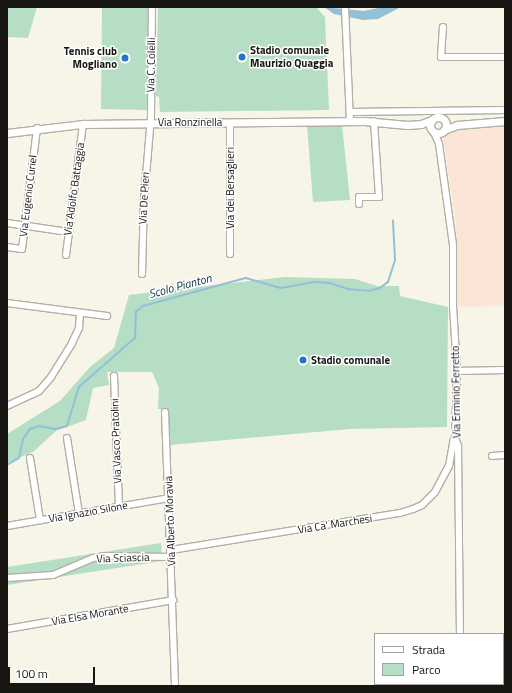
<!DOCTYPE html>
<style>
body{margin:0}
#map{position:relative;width:512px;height:693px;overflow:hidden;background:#f7f4e8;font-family:"Titillium Web",sans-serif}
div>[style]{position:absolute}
.industrial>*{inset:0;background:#fae5d7}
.green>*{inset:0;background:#b6dec5}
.water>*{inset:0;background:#93c0d6}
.stream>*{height:1.5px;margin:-0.75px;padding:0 0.75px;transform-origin:0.75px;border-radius:0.75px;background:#93c0d6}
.roads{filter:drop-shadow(1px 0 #b2afa4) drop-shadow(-1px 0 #b2afa4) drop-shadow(0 1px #b2afa4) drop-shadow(0 -1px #b2afa4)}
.minor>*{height:6px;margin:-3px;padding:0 3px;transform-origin:3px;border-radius:3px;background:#fff}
.tertiary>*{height:7px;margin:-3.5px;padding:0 3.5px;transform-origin:3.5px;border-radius:3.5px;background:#fff}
.tertiary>.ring{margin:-3.5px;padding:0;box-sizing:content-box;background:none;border:7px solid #fff;border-radius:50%}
.dots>*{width:11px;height:11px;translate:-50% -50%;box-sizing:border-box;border:2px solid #fff;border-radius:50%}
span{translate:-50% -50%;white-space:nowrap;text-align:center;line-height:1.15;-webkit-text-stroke:3px #fff;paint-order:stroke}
.poi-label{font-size:11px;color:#171612;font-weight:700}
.left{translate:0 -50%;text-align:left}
.right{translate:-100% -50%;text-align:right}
.street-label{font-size:11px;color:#171612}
.water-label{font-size:12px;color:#093141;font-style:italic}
.frame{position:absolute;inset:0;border:8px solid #171612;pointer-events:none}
.legend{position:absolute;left:374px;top:633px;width:130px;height:52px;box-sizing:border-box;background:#fff;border:1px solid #a2a2a0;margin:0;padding:5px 7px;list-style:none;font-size:12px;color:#171612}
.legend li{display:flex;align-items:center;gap:8px;height:20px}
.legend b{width:20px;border:1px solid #a2a2a0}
.scale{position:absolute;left:8px;top:667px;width:87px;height:18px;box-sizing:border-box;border:2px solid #171612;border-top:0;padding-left:5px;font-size:12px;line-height:14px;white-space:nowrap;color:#171612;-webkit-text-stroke:3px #fff;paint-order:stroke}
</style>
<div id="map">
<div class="industrial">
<i style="clip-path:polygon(505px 126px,505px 306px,456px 307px,456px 224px,443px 135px,448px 127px)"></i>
</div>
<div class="green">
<i style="clip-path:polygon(7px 7px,37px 7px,28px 38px,7px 37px)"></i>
<i style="clip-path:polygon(102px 7px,148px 7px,147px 110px,101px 109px)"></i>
<i style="clip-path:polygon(158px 7px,316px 7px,325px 17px,329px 110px,160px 112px,159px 97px,156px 96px)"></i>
<i style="clip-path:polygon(307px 125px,342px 125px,350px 200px,313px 202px)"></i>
<i style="clip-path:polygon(285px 277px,355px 279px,377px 286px,399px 286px,400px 296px,448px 307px,447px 427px,350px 429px,170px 445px,168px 409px,158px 409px,159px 388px,152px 372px,107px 372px,109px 385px,93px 388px,86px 420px,56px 431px,33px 452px,7px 463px,7px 434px,60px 401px,90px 367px,114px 348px,129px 295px)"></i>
<i style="clip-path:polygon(161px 543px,162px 561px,7px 585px,7px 567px)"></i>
</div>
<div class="water">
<i style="clip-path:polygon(324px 7px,364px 11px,383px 7px,401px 7px,378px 19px,363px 20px,334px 14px)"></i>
</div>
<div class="stream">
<i style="left:7px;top:465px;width:14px;rotate:-30deg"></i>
<i style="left:19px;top:458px;width:19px;rotate:-78deg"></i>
<i style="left:23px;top:439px;width:12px;rotate:-55deg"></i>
<i style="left:30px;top:429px;width:10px;rotate:-17deg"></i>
<i style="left:40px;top:426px;width:15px;rotate:11deg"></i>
<i style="left:55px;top:429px;width:12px;rotate:-14deg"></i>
<i style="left:67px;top:426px;width:41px;rotate:-72.9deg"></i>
<i style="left:79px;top:387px;width:74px;rotate:-41.2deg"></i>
<i style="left:135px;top:338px;width:26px;rotate:-88deg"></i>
<i style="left:136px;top:312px;width:9px;rotate:-41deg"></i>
<i style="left:143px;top:306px;width:107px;rotate:-15.2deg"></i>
<i style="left:246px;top:278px;width:36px;rotate:16deg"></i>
<i style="left:281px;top:288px;width:35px;rotate:-10deg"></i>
<i style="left:315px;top:282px;width:15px;rotate:4deg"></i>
<i style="left:330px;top:283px;width:19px;rotate:18deg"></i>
<i style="left:348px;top:289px;width:21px;rotate:5deg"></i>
<i style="left:369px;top:291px;width:11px;rotate:-15deg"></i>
<i style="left:380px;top:288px;width:10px;rotate:-37deg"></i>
<i style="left:388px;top:282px;width:23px;rotate:-72deg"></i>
<i style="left:395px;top:260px;width:39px;rotate:-93deg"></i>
</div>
<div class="roads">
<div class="minor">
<i style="left:345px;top:7px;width:114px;rotate:87.5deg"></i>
<i style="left:443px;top:27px;width:30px;rotate:94deg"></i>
<i style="left:441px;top:57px;width:64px"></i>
<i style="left:350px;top:112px;width:155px;rotate:-0.7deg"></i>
<i style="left:434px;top:132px;width:13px;rotate:67deg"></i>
<i style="left:439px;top:144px;width:102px;rotate:82.1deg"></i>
<i style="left:453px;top:245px;width:61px;rotate:90deg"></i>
<i style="left:453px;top:306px;width:65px;rotate:86.5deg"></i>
<i style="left:457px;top:371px;width:67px;rotate:91.7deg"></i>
<i style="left:455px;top:438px;width:9px;rotate:69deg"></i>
<i style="left:458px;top:446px;width:188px;rotate:89.4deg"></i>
<i style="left:359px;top:204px;width:7px;rotate:-90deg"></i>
<i style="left:359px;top:197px;width:20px"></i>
<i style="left:379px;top:197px;width:76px;rotate:-93.8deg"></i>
<i style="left:7px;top:223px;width:62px;rotate:8.4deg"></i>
<i style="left:7px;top:247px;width:15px;rotate:8deg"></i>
<i style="left:22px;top:249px;width:122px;rotate:-82.9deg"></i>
<i style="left:230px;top:254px;width:131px;rotate:-90deg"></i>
<i style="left:66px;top:255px;width:132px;rotate:-82.6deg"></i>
<i style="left:142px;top:274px;width:74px;rotate:-88.5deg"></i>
<i style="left:144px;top:200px;width:83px;rotate:-85.2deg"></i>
<i style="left:151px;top:117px;width:110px;rotate:-89.5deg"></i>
<i style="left:7px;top:303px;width:101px;rotate:7.4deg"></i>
<i style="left:457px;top:371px;width:48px;rotate:-1.2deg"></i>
<i style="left:114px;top:376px;width:131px;rotate:87.8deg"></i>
<i style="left:7px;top:406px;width:35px;rotate:-25deg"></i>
<i style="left:39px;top:391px;width:18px;rotate:-49deg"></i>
<i style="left:51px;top:377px;width:40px;rotate:-58deg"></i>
<i style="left:72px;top:343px;width:17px;rotate:-65deg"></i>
<i style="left:79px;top:328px;width:15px;rotate:-86deg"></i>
<i style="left:165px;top:412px;width:274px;rotate:87.9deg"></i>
<i style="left:67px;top:438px;width:77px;rotate:81deg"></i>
<i style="left:492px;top:456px;width:13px;rotate:-4deg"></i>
<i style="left:30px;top:458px;width:63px;rotate:80.8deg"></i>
<i style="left:7px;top:526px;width:164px;rotate:-9.8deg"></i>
<i style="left:171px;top:550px;width:232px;rotate:-9.2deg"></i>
<i style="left:400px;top:513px;width:14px;rotate:-17deg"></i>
<i style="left:413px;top:509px;width:10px;rotate:-24deg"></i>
<i style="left:422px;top:505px;width:18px;rotate:-45deg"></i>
<i style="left:435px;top:492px;width:30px;rotate:-62deg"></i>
<i style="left:449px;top:466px;width:27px;rotate:-80deg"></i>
<i style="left:7px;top:578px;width:46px;rotate:-3.7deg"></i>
<i style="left:53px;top:575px;width:43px;rotate:-23deg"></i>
<i style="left:93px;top:558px;width:12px;rotate:-9deg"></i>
<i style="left:105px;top:556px;width:66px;rotate:0.9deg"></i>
<i style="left:7px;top:629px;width:169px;rotate:-9.9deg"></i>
</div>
<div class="tertiary">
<i class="ring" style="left:430px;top:117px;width:9px;height:9px"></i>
<i style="left:444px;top:130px;width:14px;rotate:-21deg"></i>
<i style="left:457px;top:125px;width:48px;rotate:-4.8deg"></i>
<i style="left:7px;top:133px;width:77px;rotate:-6.8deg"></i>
<i style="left:83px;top:124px;width:281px;rotate:-0.6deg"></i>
<i style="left:364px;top:121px;width:44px;rotate:5.2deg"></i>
<i style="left:408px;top:125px;width:13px;rotate:-4deg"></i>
<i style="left:421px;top:124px;width:12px;rotate:-20deg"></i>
</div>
</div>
<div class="dots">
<i style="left:242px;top:57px;background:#2376c4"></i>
<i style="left:125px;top:58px;background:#2376c4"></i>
<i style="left:303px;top:360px;background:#2376c4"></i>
</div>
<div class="poi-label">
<span class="left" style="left:250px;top:57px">Stadio comunale<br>Maurizio Quaggia</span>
<span class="right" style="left:117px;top:58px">Tennis club<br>Mogliano</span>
<span class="left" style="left:311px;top:360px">Stadio comunale</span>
</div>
<div class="street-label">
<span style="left:151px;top:65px;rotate:-89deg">Via C. Colelli</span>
<span style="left:190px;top:122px">Via Ronzinella</span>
<span style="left:230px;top:188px;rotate:-90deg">Via dei Bersaglieri</span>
<span style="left:74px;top:189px;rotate:-82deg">Via Adolfo Battaggia</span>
<span style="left:28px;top:196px;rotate:-83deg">Via Eugenio Curiel</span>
<span style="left:144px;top:198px;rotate:-87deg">Via De Pieri</span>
<span style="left:456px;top:392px;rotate:-91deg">Via Erminio Ferretto</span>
<span style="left:116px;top:441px;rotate:-92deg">Via Vasco Pratolini</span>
<span style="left:88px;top:512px;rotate:-10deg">Via Ignazio Silone</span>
<span style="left:170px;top:521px;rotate:-92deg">Via Alberto Moravia</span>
<span style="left:335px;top:524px;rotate:-9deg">Via Ca' Marchesi</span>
<span style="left:123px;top:558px;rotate:-2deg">Via Sciascia</span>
<span style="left:90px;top:615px;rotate:-10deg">Via Elsa Morante</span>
</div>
<div class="water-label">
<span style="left:180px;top:286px;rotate:-15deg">Scolo Pianton</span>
</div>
<div class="frame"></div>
<ul class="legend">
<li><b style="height:5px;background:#fff"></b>Strada</li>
<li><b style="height:11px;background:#b6dec5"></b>Parco</li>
</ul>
<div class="scale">100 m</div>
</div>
